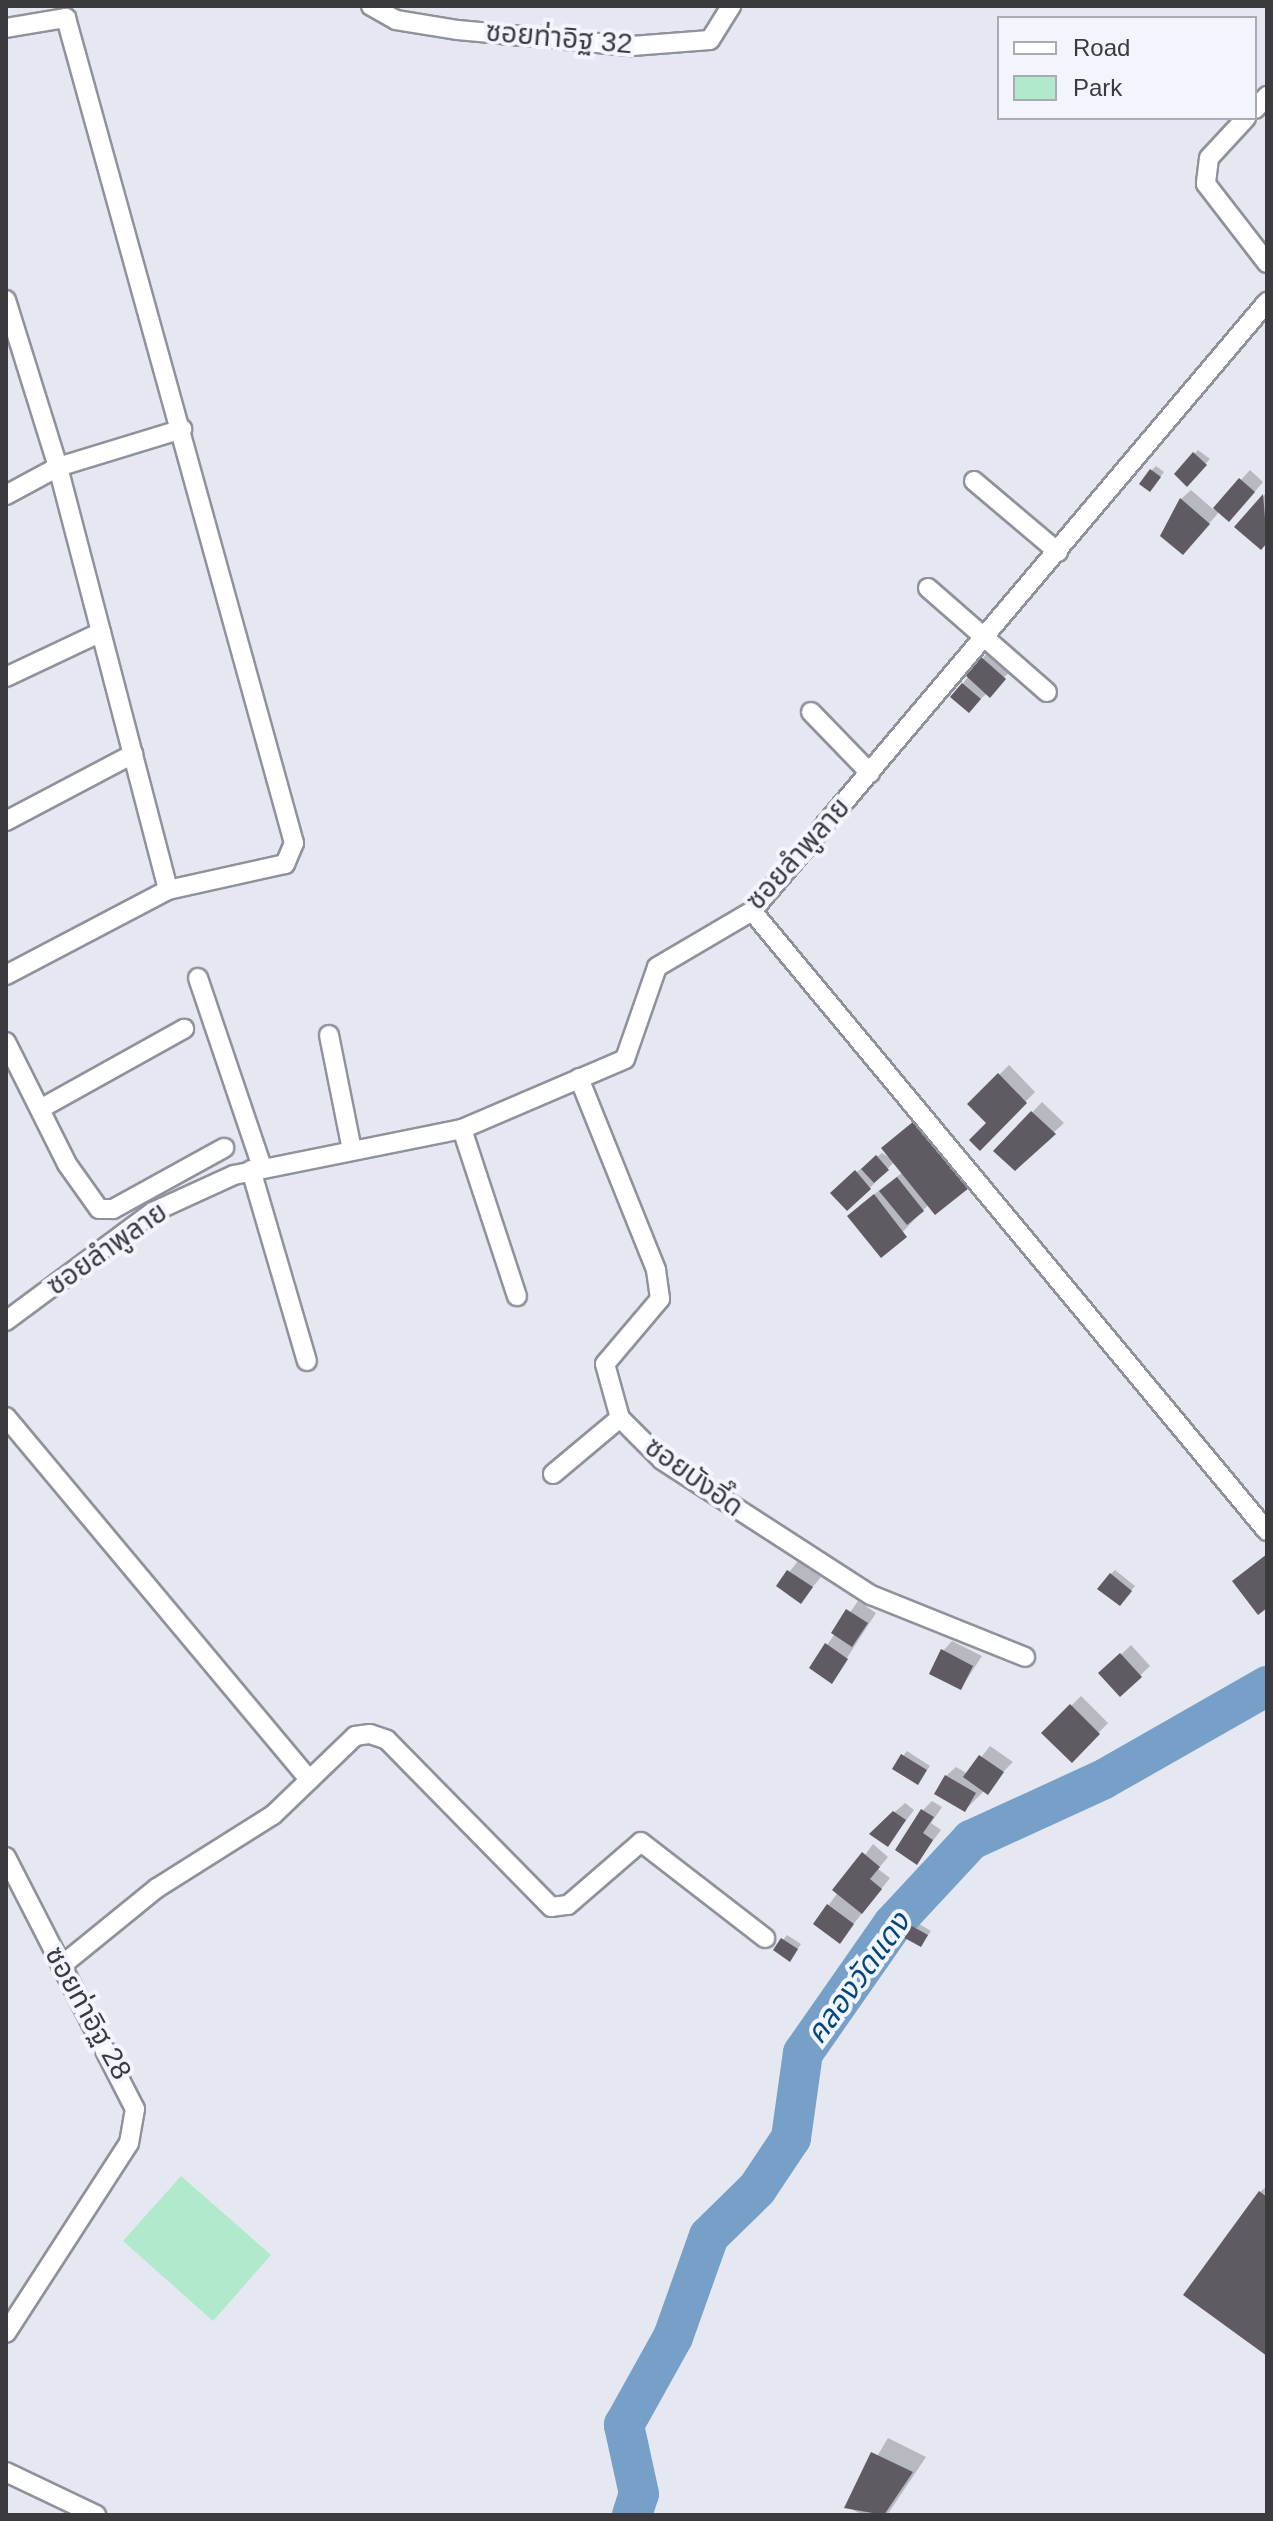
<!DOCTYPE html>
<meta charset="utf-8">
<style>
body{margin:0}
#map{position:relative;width:1273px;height:2521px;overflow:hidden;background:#e5e7f1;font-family:Arial,"Noto Sans Thai",sans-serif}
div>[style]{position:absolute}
.green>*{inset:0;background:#b1e9cd}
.shadow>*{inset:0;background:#0003}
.river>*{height:40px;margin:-20px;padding:0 20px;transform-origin:20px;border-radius:20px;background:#77a0c8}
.building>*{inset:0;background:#605b63}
.roads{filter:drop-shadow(2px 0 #90929b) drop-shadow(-2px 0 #90929b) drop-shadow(0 2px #90929b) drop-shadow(0 -2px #90929b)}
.street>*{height:18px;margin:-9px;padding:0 9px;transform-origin:9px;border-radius:9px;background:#fff}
span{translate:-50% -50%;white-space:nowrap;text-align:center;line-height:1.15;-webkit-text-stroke:8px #f2f4fe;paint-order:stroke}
.street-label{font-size:28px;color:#3b3b3f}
.water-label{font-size:30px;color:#04477a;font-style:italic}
.frame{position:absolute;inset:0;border:8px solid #3b3b3f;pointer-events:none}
.legend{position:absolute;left:997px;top:16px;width:260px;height:104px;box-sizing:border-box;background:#f2f4fe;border:2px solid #a9aab2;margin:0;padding:10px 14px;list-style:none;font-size:24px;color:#3b3b3f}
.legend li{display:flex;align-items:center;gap:16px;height:40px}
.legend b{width:40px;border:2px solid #a9aab2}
</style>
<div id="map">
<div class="green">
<i style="clip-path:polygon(181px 2176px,271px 2255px,213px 2321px,123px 2241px)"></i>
</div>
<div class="shadow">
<i style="clip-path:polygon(1198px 450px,1210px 459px,1187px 484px,1176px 474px)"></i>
<i style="clip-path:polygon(1156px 466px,1164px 472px,1154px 485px,1152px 470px)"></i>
<i style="clip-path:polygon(1250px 470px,1263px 482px,1239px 510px,1220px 511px,1192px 543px,1181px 499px,1191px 490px,1214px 510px)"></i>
<i style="clip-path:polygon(1267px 492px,1267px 541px,1261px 547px,1237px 527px)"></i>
<i style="clip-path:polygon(991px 648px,1014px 668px,969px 710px,953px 696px)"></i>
<i style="clip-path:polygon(1009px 1065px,1035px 1092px,980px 1148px,989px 1123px,970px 1104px)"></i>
<i style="clip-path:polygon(1042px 1102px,1064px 1123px,1015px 1168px,996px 1151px)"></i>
<i style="clip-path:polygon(930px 1108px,982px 1171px,929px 1204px,881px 1255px,859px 1206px,903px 1172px,894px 1162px,870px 1188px,842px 1183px,882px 1153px,893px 1160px,883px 1149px)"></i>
<i style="clip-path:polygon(798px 1561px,821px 1577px,801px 1601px,779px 1585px)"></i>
<i style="clip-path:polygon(1115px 1570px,1135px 1586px,1124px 1599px,1111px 1574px)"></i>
<i style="clip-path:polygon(858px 1601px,876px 1613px,832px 1681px,827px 1645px)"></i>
<i style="clip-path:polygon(952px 1641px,982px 1656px,961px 1688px,943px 1651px)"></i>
<i style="clip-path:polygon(1131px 1645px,1150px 1666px,1120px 1695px,1101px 1674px)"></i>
<i style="clip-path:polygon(1081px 1696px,1108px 1723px,1072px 1760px,1044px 1733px)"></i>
<i style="clip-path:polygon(990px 1746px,1013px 1762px,965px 1810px,946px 1776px,956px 1767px,968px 1774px)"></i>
<i style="clip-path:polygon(907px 1751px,930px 1766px,918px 1782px,903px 1756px)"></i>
<i style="clip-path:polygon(932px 1801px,942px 1807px,931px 1823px,941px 1830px,917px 1862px,923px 1810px)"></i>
<i style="clip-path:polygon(905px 1803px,914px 1810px,888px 1844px,871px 1833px)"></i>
<i style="clip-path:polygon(873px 1844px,888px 1857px,878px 1869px,890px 1878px,840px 1941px,828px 1906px)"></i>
<i style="clip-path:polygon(914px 1921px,931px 1931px,921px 1945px,910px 1926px)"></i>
<i style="clip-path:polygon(787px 1935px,801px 1944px,794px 1955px,776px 1949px)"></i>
<i style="clip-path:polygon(1267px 2186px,1267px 2354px,1260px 2192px)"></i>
<i style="clip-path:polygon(888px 2438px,926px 2457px,887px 2515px,863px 2515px,847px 2507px)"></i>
</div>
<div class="river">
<i style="left:632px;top:2515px;width:22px;rotate:-72deg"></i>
<i style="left:639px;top:2494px;width:71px;rotate:-102.3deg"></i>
<i style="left:624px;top:2425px;width:101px;rotate:-60.9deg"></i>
<i style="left:673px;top:2337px;width:107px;rotate:-70.4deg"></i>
<i style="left:709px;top:2236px;width:67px;rotate:-44.4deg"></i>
<i style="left:757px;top:2189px;width:61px;rotate:-56.3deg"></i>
<i style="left:791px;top:2138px;width:86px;rotate:-82deg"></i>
<i style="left:803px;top:2053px;width:157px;rotate:-55.1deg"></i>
<i style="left:893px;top:1924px;width:115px;rotate:-47.1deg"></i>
<i style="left:971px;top:1840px;width:146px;rotate:-24.6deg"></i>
<i style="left:1104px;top:1779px;width:188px;rotate:-29.7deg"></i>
</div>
<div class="building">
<i style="clip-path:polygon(1193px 452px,1207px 465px,1187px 487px,1174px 474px)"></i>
<i style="clip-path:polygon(1150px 469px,1161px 477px,1150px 492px,1139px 484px)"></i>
<i style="clip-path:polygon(1239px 478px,1255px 492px,1229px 522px,1213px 508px)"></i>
<i style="clip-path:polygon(1263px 494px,1267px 543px,1261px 550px,1234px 527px)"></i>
<i style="clip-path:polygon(1180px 498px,1210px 524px,1183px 555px,1160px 536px)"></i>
<i style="clip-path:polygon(980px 656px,1006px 679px,990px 698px,964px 674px)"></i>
<i style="clip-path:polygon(962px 683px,981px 699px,969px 713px,950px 697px)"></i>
<i style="clip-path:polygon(998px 1073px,1027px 1103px,980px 1151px,969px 1140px,986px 1123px,967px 1104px)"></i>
<i style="clip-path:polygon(1031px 1111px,1056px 1134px,1015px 1171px,993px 1151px)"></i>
<i style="clip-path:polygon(914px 1121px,969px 1188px,935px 1215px,881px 1148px)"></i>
<i style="clip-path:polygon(876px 1155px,889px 1170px,874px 1183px,861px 1169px)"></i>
<i style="clip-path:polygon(855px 1170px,871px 1189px,847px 1211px,830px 1193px)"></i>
<i style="clip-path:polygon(897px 1177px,924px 1211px,907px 1225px,879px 1191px)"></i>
<i style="clip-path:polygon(874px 1194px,907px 1237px,881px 1258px,847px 1216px)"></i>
<i style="clip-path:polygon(1267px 1554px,1267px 1608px,1258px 1615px,1232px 1581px)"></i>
<i style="clip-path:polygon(787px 1570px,813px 1587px,801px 1604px,776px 1586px)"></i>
<i style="clip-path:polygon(1110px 1573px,1132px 1591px,1120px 1606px,1097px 1589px)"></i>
<i style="clip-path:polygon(846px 1609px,868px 1623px,852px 1647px,831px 1633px)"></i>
<i style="clip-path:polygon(825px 1643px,848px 1659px,832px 1684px,809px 1668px)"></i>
<i style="clip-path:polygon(941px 1649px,973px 1666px,961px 1690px,929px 1674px)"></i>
<i style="clip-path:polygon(1120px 1653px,1142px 1677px,1120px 1697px,1098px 1673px)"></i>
<i style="clip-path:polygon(1070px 1704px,1100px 1734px,1072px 1763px,1041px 1733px)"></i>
<i style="clip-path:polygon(901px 1754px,927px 1770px,918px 1785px,892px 1769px)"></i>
<i style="clip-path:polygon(979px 1755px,1004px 1772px,988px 1795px,963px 1777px)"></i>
<i style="clip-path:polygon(945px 1775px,976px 1793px,965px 1812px,934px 1794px)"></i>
<i style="clip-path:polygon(921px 1809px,934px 1817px,923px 1833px,933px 1840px,917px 1865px,895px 1850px)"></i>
<i style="clip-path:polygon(893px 1811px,906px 1820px,888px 1847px,869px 1834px)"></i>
<i style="clip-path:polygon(862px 1852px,880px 1867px,870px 1879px,882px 1889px,862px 1914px,832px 1890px)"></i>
<i style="clip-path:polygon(827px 1904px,854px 1924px,840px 1944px,813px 1924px)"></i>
<i style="clip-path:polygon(908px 1924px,928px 1935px,921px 1947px,901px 1936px)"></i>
<i style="clip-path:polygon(781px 1938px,798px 1949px,790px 1962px,773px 1950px)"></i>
<i style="clip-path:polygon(1259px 2191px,1267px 2197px,1267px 2356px,1183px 2295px)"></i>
<i style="clip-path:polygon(871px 2452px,913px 2472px,884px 2515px,844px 2508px)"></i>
</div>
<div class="roads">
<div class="street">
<i style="left:371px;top:6px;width:29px;rotate:29deg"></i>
<i style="left:396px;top:20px;width:63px;rotate:9.2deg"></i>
<i style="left:458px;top:30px;width:175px;rotate:5.3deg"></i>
<i style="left:632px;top:46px;width:78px;rotate:-4.4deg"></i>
<i style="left:710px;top:40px;width:40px;rotate:-58deg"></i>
<i style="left:6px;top:28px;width:61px;rotate:-9.5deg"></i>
<i style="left:66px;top:18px;width:856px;rotate:74.55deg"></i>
<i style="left:294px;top:843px;width:23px;rotate:113deg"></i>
<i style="left:285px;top:864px;width:120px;rotate:167.5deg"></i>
<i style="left:168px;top:890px;width:183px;rotate:152.3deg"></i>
<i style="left:1255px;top:109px;width:18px;rotate:-47deg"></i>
<i style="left:1246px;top:118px;width:54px;rotate:132.8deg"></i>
<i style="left:1209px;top:158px;width:26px;rotate:97deg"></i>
<i style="left:1206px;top:184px;width:100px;rotate:52.3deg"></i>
<i style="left:6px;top:300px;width:175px;rotate:72.7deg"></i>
<i style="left:58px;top:467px;width:437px;rotate:75.4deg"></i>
<i style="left:974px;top:481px;width:110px;rotate:40.2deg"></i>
<i style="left:6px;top:495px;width:59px;rotate:-28.3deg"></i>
<i style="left:58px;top:467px;width:130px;rotate:-17deg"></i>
<i style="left:928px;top:588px;width:158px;rotate:41.2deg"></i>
<i style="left:6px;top:677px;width:105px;rotate:-25.3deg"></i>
<i style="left:811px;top:712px;width:85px;rotate:46deg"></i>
<i style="left:6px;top:821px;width:144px;rotate:-27.8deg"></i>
<i style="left:752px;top:911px;width:806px;rotate:50.29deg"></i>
<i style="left:198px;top:978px;width:200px;rotate:71.3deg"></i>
<i style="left:329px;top:1035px;width:117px;rotate:78.7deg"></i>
<i style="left:6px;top:1042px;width:136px;rotate:63.4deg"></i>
<i style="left:67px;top:1164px;width:55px;rotate:54.6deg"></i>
<i style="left:99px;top:1209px;width:14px"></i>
<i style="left:113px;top:1209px;width:127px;rotate:-28.8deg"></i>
<i style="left:579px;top:1078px;width:207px;rotate:68.1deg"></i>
<i style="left:656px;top:1270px;width:29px;rotate:82deg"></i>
<i style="left:660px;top:1299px;width:85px;rotate:130.2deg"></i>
<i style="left:605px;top:1364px;width:56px;rotate:74.5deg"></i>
<i style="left:620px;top:1418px;width:59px;rotate:45deg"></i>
<i style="left:662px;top:1460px;width:249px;rotate:32.9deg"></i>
<i style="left:871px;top:1595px;width:166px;rotate:21.9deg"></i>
<i style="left:40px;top:1109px;width:165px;rotate:-29.1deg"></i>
<i style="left:462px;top:1129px;width:176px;rotate:71.8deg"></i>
<i style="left:251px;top:1170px;width:199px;rotate:73.7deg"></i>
<i style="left:6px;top:1321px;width:183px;rotate:-36.6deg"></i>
<i style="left:153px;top:1212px;width:89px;rotate:-24.6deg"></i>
<i style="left:234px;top:1175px;width:233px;rotate:-11.4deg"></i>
<i style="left:462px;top:1129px;width:177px;rotate:-23.2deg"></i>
<i style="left:625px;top:1059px;width:97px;rotate:-70.8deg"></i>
<i style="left:657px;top:967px;width:110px;rotate:-30.5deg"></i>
<i style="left:752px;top:911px;width:798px;rotate:-49.78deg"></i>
<i style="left:6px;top:1417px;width:473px;rotate:50.1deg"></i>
<i style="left:553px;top:1474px;width:87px;rotate:-39.9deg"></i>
<i style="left:6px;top:1857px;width:283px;rotate:62.9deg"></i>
<i style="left:135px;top:2109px;width:35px;rotate:100deg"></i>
<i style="left:129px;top:2143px;width:226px;rotate:122.9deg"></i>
<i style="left:61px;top:1966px;width:124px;rotate:-39.1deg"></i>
<i style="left:157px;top:1888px;width:137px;rotate:-32.2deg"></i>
<i style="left:273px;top:1815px;width:114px;rotate:-43.9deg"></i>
<i style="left:355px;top:1736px;width:15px;rotate:-8deg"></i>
<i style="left:370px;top:1734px;width:18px;rotate:19deg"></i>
<i style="left:387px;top:1740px;width:234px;rotate:45.5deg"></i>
<i style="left:551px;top:1907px;width:17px;rotate:-7deg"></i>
<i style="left:568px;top:1905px;width:96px;rotate:-40.8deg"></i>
<i style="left:641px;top:1842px;width:157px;rotate:37.7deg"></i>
<i style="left:6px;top:2472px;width:100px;rotate:25.5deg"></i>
</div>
</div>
<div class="street-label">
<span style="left:559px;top:38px;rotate:5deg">ซอยท่าอิฐ 32</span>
<span style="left:798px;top:854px;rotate:-48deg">ซอยลำพูลาย</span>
<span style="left:107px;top:1249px;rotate:-35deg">ซอยลำพูลาย</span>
<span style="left:694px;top:1477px;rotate:36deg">ซอยบังอี๊ด</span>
<span style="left:88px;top:2013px;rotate:61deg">ซอยท่าอิฐ 28</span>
</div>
<div class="water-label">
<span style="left:858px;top:1978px;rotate:-54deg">คลองวัดแดง</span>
</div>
<div class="frame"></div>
<ul class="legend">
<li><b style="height:10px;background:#fff"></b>Road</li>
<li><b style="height:22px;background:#b1e9cd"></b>Park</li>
</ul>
</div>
